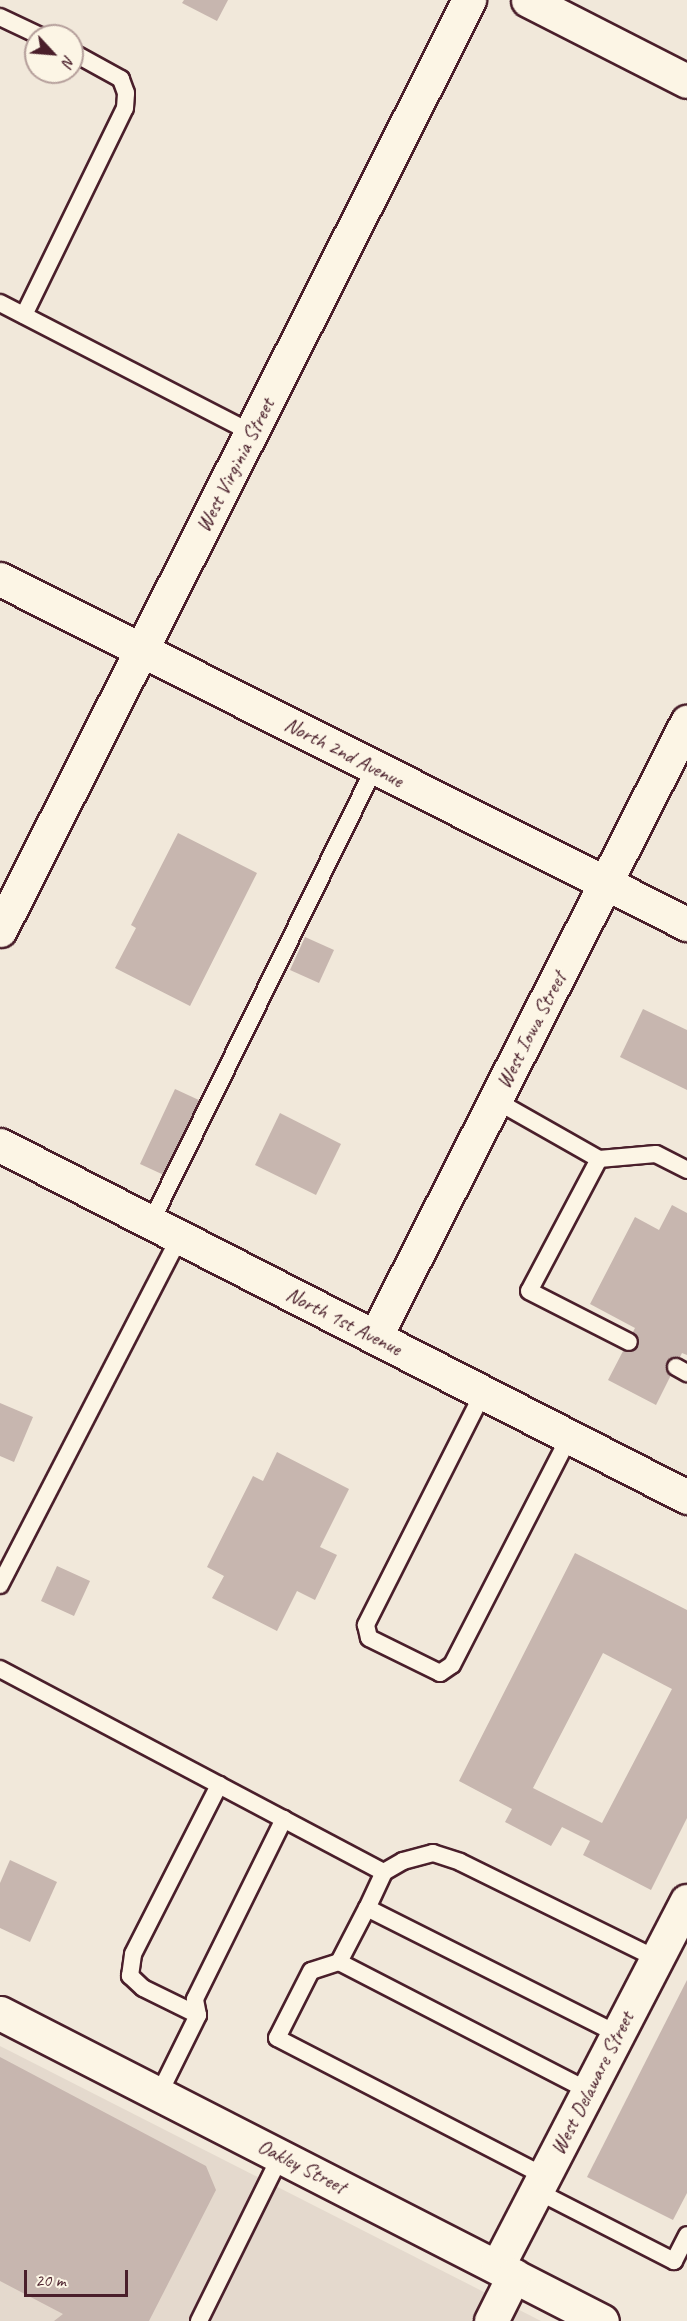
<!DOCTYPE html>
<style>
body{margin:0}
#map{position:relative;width:687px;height:2321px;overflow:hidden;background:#f1e8da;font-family:Caveat,sans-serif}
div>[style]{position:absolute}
.built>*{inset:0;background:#e4d9cd}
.building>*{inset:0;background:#c7b6af}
.roads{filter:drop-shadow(2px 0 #4a1f2b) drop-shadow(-2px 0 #4a1f2b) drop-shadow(0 2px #4a1f2b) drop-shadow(0 -2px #4a1f2b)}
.lane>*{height:16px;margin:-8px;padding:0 8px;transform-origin:8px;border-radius:8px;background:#fcf5e5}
.street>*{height:33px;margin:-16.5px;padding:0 16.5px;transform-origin:16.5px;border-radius:16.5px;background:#fcf5e5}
.secondary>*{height:33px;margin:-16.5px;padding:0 16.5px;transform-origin:16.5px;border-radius:16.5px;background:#fcf5e5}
.primary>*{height:33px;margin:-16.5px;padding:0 16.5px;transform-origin:16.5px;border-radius:16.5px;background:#fcf5e5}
span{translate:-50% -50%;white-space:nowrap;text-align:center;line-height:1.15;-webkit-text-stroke:4.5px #fcf5e5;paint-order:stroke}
.street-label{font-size:21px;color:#4a1f2b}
.north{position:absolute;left:24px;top:24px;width:60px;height:60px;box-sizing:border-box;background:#fcf5e5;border:2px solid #b59f9b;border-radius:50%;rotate:116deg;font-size:16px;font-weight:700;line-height:24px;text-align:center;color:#4a1f2b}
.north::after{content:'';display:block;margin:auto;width:21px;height:27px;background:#4a1f2b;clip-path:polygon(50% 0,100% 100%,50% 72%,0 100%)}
.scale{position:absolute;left:24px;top:2270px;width:104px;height:27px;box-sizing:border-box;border:3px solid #4a1f2b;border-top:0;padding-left:8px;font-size:18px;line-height:21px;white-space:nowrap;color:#4a1f2b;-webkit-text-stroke:4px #fcf5e5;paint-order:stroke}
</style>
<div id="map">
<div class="built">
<i style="clip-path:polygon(0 2046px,541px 2321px,0 2321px)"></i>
</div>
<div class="building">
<i style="clip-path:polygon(184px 0,228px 0,217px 21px,182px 3px)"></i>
<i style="clip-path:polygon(178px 833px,257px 873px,190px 1006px,115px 968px,136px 928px,131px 925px)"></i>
<i style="clip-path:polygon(305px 937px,334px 950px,319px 983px,290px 970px)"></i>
<i style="clip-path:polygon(643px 1009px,687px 1030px,687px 1090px,620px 1057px)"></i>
<i style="clip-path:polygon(175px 1089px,201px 1101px,166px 1176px,140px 1164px)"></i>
<i style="clip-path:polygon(280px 1113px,341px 1144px,316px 1195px,255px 1165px)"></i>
<i style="clip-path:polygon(672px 1205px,687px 1213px,687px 1355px,682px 1353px,656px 1405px,608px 1380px,635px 1328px,590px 1304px,635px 1217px,659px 1230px)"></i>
<i style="clip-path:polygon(0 1403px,33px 1417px,14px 1462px,0 1456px)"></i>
<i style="clip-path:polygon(277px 1452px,349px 1489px,320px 1547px,337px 1555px,315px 1600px,297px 1591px,277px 1631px,212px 1598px,224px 1576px,207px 1567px,253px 1476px,263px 1481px)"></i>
<i style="clip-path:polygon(evenodd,575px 1553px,687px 1610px,687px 1818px,651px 1890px,583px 1855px,590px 1841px,562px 1827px,551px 1846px,505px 1822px,512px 1809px,459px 1781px,575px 1553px,603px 1653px,672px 1689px,602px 1823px,533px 1788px,603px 1653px)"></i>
<i style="clip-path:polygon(57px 1566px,90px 1581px,74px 1616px,41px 1601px)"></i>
<i style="clip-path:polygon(10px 1860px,57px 1882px,30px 1942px,0 1928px,0 1883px)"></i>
<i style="clip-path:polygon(687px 1980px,687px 2193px,673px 2220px,587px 2177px)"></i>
<i style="clip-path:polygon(0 2057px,206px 2166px,216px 2190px,149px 2321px,54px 2321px,63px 2314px,0 2281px)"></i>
</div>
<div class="roads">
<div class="lane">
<i style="left:0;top:17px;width:44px;rotate:25.4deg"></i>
<i style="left:0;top:303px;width:284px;rotate:27.3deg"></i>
<i style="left:24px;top:315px;width:230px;rotate:-64deg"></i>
<i style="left:125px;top:108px;width:15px;rotate:-86deg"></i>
<i style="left:126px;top:93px;width:15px;rotate:-110deg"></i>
<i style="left:121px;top:79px;width:56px;rotate:-151.1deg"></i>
<i style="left:495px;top:1100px;width:120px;rotate:29.6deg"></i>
<i style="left:599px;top:1159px;width:57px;rotate:-5deg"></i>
<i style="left:656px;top:1154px;width:35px;rotate:27deg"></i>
<i style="left:599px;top:1159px;width:149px;rotate:117.9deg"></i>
<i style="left:529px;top:1291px;width:112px;rotate:27deg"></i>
<i style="left:151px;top:1222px;width:507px;rotate:-63.79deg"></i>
<i style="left:676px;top:1367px;width:13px;rotate:29deg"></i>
<i style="left:483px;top:1393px;width:260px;rotate:116.8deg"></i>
<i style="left:366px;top:1625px;width:13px;rotate:77deg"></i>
<i style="left:369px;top:1638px;width:79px;rotate:26.2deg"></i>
<i style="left:440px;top:1673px;width:14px;rotate:-34deg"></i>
<i style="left:452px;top:1665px;width:256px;rotate:-62.8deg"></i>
<i style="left:0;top:1585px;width:392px;rotate:-62.7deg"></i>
<i style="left:0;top:1669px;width:434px;rotate:27.9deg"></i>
<i style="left:384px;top:1872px;width:40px;rotate:115deg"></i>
<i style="left:367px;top:1908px;width:281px;rotate:26.7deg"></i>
<i style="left:384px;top:1872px;width:22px;rotate:-30deg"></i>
<i style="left:403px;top:1861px;width:31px;rotate:-15deg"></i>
<i style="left:433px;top:1853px;width:28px;rotate:18deg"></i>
<i style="left:460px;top:1862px;width:220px;rotate:26.2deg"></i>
<i style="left:367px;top:1908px;width:61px;rotate:117.4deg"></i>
<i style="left:339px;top:1962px;width:281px;rotate:27.3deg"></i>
<i style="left:339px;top:1962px;width:29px;rotate:162deg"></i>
<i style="left:311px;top:1971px;width:75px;rotate:116.9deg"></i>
<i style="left:277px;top:2038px;width:301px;rotate:27.3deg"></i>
<i style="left:198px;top:2015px;width:61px;rotate:-153.9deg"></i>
<i style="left:143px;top:1988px;width:18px;rotate:-137deg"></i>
<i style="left:130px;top:1976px;width:22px;rotate:-82deg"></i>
<i style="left:133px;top:1954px;width:190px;rotate:-63deg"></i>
<i style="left:159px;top:2094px;width:88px;rotate:-63.7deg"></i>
<i style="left:198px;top:2015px;width:16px;rotate:-101deg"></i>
<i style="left:195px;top:1999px;width:201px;rotate:-63.7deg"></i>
<i style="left:537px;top:2191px;width:154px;rotate:27.1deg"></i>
<i style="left:674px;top:2261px;width:29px;rotate:-63deg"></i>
<i style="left:199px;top:2321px;width:185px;rotate:-63.7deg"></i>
</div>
<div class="street">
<i style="left:528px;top:0;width:178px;rotate:27deg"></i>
<i style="left:0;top:579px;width:769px;rotate:26.67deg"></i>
<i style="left:375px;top:1337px;width:690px;rotate:-63.1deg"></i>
<i style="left:0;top:2013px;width:676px;rotate:27.1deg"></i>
<i style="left:498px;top:2265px;width:410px;rotate:-62.6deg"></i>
<i style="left:491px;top:2321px;width:51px;rotate:-63.4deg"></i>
</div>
<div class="secondary">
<i style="left:0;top:930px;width:1042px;rotate:-63.24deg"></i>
</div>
<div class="primary">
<i style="left:0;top:1145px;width:772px;rotate:27.13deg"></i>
</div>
</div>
<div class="street-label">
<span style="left:235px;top:465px;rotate:-63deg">West Virginia Street</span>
<span style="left:344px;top:752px;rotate:27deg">North 2nd Avenue</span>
<span style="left:531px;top:1030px;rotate:-63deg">West Iowa Street</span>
<span style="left:344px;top:1321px;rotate:27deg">North 1st Avenue</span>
<span style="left:592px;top:2083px;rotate:-63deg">West Delaware Street</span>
<span style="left:302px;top:2166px;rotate:27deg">Oakley Street</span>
</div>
<div class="north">N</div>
<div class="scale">20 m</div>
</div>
